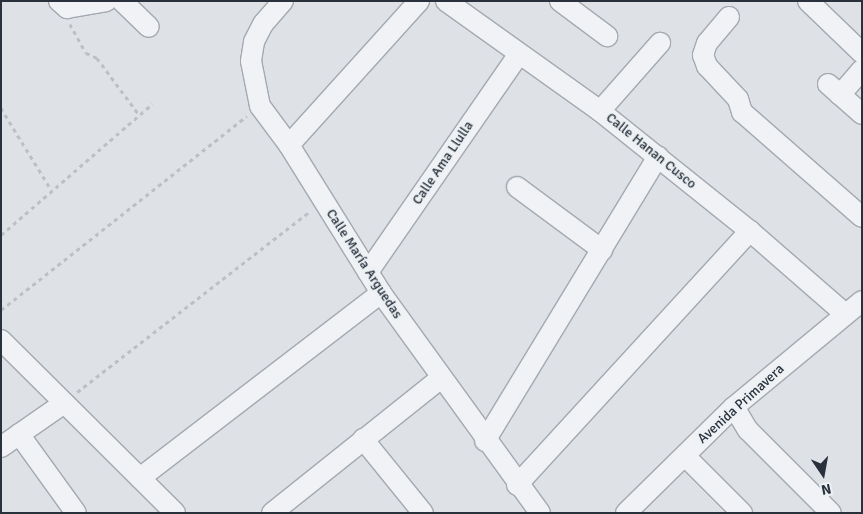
<!DOCTYPE html>
<meta charset="utf-8">
<style>
body{margin:0}
#map{position:relative;width:863px;height:514px;overflow:hidden;background:#dee2e7;font-family:Signika,sans-serif}
div>[style]{position:absolute}
.path>*{height:2.5px;margin-top:-1.25px;transform-origin:0;background:repeating-linear-gradient(90deg,#bcc0c5 0 4px,transparent 0 8px)}
.roads{filter:drop-shadow(1px 0 #a4a9b0) drop-shadow(-1px 0 #a4a9b0) drop-shadow(0 1px #a4a9b0) drop-shadow(0 -1px #a4a9b0)}
.minor>*{height:20px;margin:-10px;padding:0 10px;transform-origin:10px;border-radius:10px;background:#f0f2f5}
span{translate:-50% -50%;white-space:nowrap;text-align:center;line-height:1.15;-webkit-text-stroke:5px #edf1f4;paint-order:stroke}
.street-label{font-size:14px;color:#28313c}
.frame{position:absolute;inset:0;border:2px solid #28313c;pointer-events:none}
.north{position:absolute;left:798px;top:449px;width:50px;height:50px;-webkit-text-stroke:4px #edf1f4;paint-order:stroke;rotate:168deg;font-size:14px;font-weight:700;line-height:20px;text-align:center;color:#28313c}
.north::after{content:'';display:block;margin:auto;width:18px;height:22px;background:#28313c;clip-path:polygon(50% 0,100% 100%,50% 72%,0 100%)}
</style>
<div id="map">
<div class="path">
<i style="left:70px;top:24px;width:33px;rotate:61deg"></i>
<i style="left:86px;top:53px;width:12px;rotate:24deg"></i>
<i style="left:97px;top:58px;width:72px;rotate:53.4deg"></i>
<i style="left:1px;top:108px;width:97px;rotate:58.4deg"></i>
<i style="left:1px;top:235px;width:200px;rotate:-40.9deg"></i>
<i style="left:1px;top:310px;width:313px;rotate:-38.3deg"></i>
<i style="left:77px;top:392px;width:295px;rotate:-37.8deg"></i>
</div>
<div class="roads">
<div class="minor">
<i style="left:59px;top:1px;width:11px;rotate:41deg"></i>
<i style="left:67px;top:8px;width:40px;rotate:-10deg"></i>
<i style="left:122px;top:1px;width:37px;rotate:44deg"></i>
<i style="left:283px;top:1px;width:30px;rotate:131deg"></i>
<i style="left:263px;top:24px;width:20px;rotate:117deg"></i>
<i style="left:254px;top:42px;width:19px;rotate:99deg"></i>
<i style="left:251px;top:61px;width:46px;rotate:78.7deg"></i>
<i style="left:260px;top:106px;width:49px;rotate:53.4deg"></i>
<i style="left:289px;top:145px;width:174px;rotate:58.1deg"></i>
<i style="left:381px;top:293px;width:271px;rotate:54.1deg"></i>
<i style="left:446px;top:1px;width:189px;rotate:35.5deg"></i>
<i style="left:600px;top:111px;width:192px;rotate:38.7deg"></i>
<i style="left:750px;top:231px;width:126px;rotate:41.1deg"></i>
<i style="left:560px;top:1px;width:59px;rotate:36.7deg"></i>
<i style="left:808px;top:1px;width:75px;rotate:43.9deg"></i>
<i style="left:729px;top:17px;width:34px;rotate:130deg"></i>
<i style="left:707px;top:43px;width:13px;rotate:108deg"></i>
<i style="left:703px;top:55px;width:12px;rotate:70deg"></i>
<i style="left:707px;top:66px;width:45px;rotate:46.8deg"></i>
<i style="left:738px;top:99px;width:14px;rotate:73deg"></i>
<i style="left:742px;top:112px;width:159px;rotate:41.2deg"></i>
<i style="left:828px;top:84px;width:45px;rotate:41.4deg"></i>
<i style="left:840px;top:95px;width:33px;rotate:-49deg"></i>
<i style="left:600px;top:111px;width:91px;rotate:-48.6deg"></i>
<i style="left:289px;top:145px;width:194px;rotate:-47.9deg"></i>
<i style="left:517px;top:187px;width:106px;rotate:36.5deg"></i>
<i style="left:368px;top:272px;width:264px;rotate:-55.3deg"></i>
<i style="left:1px;top:340px;width:245px;rotate:44.8deg"></i>
<i style="left:734px;top:407px;width:27px;rotate:59deg"></i>
<i style="left:748px;top:430px;width:117px;rotate:45deg"></i>
<i style="left:19px;top:434px;width:97px;rotate:54.2deg"></i>
<i style="left:363px;top:439px;width:95px;rotate:51deg"></i>
<i style="left:485px;top:441px;width:333px;rotate:-58.7deg"></i>
<i style="left:1px;top:447px;width:77px;rotate:-34.9deg"></i>
<i style="left:685px;top:456px;width:81px;rotate:45deg"></i>
<i style="left:140px;top:478px;width:304px;rotate:-37.5deg"></i>
<i style="left:517px;top:485px;width:345px;rotate:-47.5deg"></i>
<i style="left:272px;top:513px;width:215px;rotate:-38.6deg"></i>
<i style="left:626px;top:513px;width:151px;rotate:-44.5deg"></i>
<i style="left:734px;top:407px;width:166px;rotate:-39.6deg"></i>
</div>
</div>
<div class="street-label">
<span style="left:651px;top:151px;rotate:39deg">Calle Hanan Cusco</span>
<span style="left:443px;top:163px;rotate:-56deg">Calle Ama Llulla</span>
<span style="left:364px;top:264px;rotate:57deg">Calle María Arguedas</span>
<span style="left:741px;top:404px;rotate:-42deg">Avenida Primavera</span>
</div>
<div class="frame"></div>
<div class="north">N</div>
</div>
